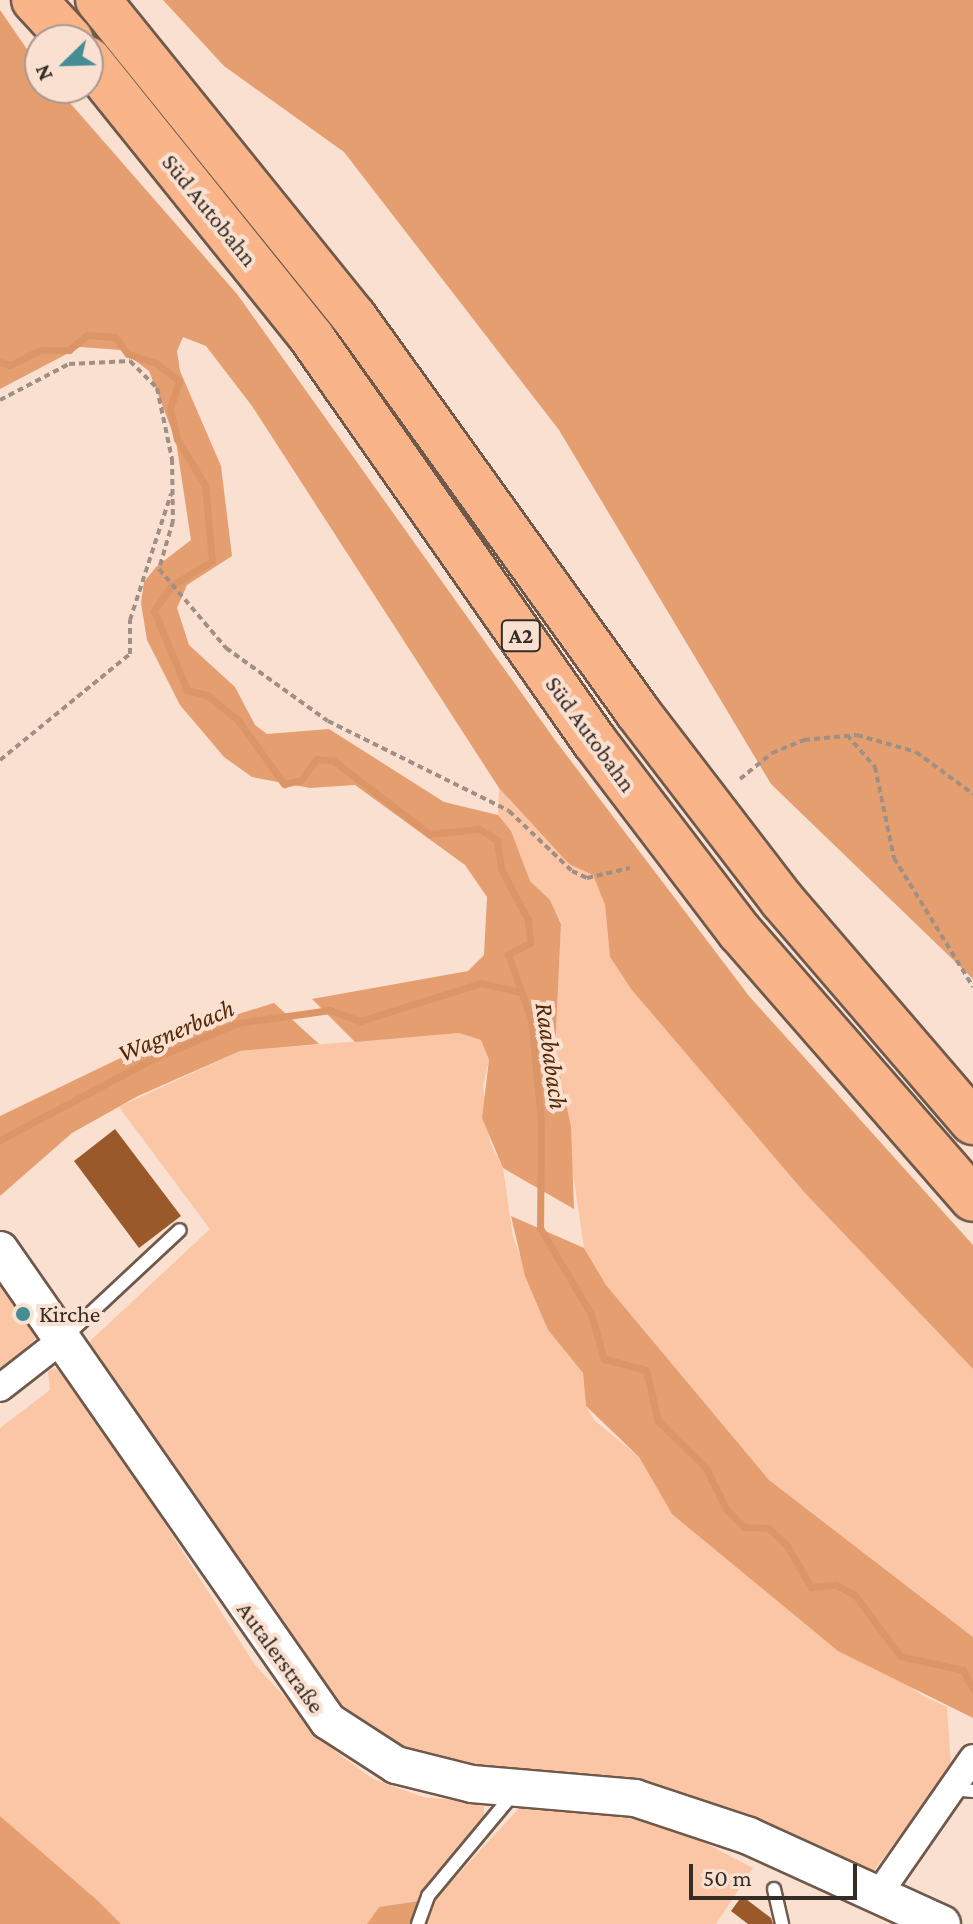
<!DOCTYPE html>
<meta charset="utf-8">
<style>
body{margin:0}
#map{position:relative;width:973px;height:1924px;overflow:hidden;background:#f9e0d1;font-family:"Crimson Pro",serif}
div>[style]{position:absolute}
.green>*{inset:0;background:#fac6a5}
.forest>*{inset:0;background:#e59e70}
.stream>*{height:7px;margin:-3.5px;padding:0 3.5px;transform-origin:3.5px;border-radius:3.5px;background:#db9567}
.building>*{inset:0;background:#9a592b}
.path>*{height:4px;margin-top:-2px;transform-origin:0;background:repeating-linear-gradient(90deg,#a08f84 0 6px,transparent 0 10px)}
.roads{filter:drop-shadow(2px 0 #6e594b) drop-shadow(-2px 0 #6e594b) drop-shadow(0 2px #6e594b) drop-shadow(0 -2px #6e594b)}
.service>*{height:12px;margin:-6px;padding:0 6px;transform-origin:6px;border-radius:6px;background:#fff}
.minor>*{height:26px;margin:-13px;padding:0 13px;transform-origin:13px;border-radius:13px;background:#fff}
.secondary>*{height:36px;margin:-18px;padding:0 18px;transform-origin:18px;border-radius:18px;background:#fff}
.motorway>*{height:44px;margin:-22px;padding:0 22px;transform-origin:22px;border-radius:22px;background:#f9b589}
.dots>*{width:22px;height:22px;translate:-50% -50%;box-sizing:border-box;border:4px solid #f9e0d1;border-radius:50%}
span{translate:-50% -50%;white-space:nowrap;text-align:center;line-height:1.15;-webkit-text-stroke:8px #f9e0d1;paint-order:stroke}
.shield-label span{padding:2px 6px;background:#f9e0d1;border:2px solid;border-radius:6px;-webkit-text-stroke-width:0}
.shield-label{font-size:22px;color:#352c26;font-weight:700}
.street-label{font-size:24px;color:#352c26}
.poi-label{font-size:24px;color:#352c26}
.left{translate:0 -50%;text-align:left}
.water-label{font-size:26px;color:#552803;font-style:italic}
.north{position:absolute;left:24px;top:24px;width:80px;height:80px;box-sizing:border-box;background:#f9e0d1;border:2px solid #ab988d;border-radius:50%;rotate:247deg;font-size:22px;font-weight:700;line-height:32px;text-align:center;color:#352c26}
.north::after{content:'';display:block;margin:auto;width:28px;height:36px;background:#458c93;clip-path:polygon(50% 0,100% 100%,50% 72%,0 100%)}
.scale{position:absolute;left:689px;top:1864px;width:168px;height:36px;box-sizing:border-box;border:4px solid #352c26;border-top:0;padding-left:10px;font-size:24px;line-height:28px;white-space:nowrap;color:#352c26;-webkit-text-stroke:6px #f9e0d1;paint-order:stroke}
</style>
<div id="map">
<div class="green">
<i style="clip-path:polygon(499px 788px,569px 864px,593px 874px,605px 905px,610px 957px,631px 989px,804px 1192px,973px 1369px,973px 1637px,769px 1480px,606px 1285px,584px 1248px,555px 1052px,561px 923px,550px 900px,530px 881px,498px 815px)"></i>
<i style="clip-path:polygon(459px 1033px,481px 1040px,489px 1060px,483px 1086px,490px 1142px,503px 1168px,513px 1237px,548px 1330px,583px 1373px,586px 1406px,594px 1420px,639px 1457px,672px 1514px,923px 1696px,947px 1707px,951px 1766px,870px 1876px,451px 1766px,377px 1739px,333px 1705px,89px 1342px,210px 1229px,119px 1107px,240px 1051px)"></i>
<i style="clip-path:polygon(0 1282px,36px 1338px,0 1374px)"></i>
<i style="clip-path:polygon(54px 1368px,73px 1380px,255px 1665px,336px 1752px,373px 1779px,423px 1797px,484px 1803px,484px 1827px,419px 1901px,379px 1907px,367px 1924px,121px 1924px,0 1816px,0 1428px,50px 1390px,48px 1371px)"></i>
<i style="clip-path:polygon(522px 1805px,617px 1812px,684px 1832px,753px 1868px,716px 1924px,426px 1924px,436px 1898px)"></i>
</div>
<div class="forest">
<i style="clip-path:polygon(163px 0,973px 0,973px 979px,771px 784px,559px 430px,344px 152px,224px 66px)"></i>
<i style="clip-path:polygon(0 10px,40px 68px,40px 88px,57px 88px,237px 294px,555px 740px,749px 996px,973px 1245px,973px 1369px,804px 1192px,631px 989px,610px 957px,605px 905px,593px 875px,569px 864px,499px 788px,252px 406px,206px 346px,183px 337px,177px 351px,180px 371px,221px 466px,232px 556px,187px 585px,177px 608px,189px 645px,235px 687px,255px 725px,267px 734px,329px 729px,444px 802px,498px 815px,511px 831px,530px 881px,550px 900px,561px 924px,555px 1052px,571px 1127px,574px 1209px,503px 1168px,482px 1118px,489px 1060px,481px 1040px,459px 1033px,355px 1042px,312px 999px,468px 971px,484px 955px,487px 897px,465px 865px,355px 785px,310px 788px,252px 777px,224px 757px,180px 705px,147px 640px,141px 603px,144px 582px,156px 567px,191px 540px,176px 441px,149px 371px,121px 350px,80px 347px,0 389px)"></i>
<i style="clip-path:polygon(274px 1003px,319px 1044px,240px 1051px,138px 1096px,72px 1133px,0 1196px,0 1116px,164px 1037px)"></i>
<i style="clip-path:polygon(511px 1216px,584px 1248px,606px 1285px,769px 1480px,973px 1637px,973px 1718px,838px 1651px,672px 1514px,639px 1457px,586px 1406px,583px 1373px,548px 1330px,525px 1276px)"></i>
<i style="clip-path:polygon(0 1816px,98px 1901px,121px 1924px,0 1924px)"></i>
<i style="clip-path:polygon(419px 1901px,416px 1924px,367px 1924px,379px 1907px)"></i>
</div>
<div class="stream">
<i style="left:0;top:362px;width:10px;rotate:17deg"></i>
<i style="left:10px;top:365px;width:34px;rotate:-27deg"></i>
<i style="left:40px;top:350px;width:29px"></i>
<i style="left:69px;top:350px;width:23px;rotate:-40deg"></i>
<i style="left:87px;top:335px;width:28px;rotate:4deg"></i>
<i style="left:115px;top:337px;width:21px;rotate:53deg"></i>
<i style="left:128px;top:354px;width:29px;rotate:18deg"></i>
<i style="left:156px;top:363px;width:29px;rotate:38deg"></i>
<i style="left:179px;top:381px;width:29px;rotate:108deg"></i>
<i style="left:170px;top:409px;width:31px;rotate:77deg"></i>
<i style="left:177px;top:439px;width:54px;rotate:58.7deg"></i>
<i style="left:205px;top:485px;width:76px;rotate:84.7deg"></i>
<i style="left:212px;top:561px;width:47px;rotate:149deg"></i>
<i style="left:172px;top:585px;width:32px;rotate:125deg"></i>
<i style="left:154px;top:611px;width:86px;rotate:67.3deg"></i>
<i style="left:187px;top:690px;width:21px;rotate:14deg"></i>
<i style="left:207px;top:695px;width:40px;rotate:39deg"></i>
<i style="left:238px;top:720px;width:79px;rotate:54.3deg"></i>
<i style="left:284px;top:784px;width:17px;rotate:-13deg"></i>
<i style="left:301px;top:780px;width:26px;rotate:-54deg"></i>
<i style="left:316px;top:759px;width:18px;rotate:6deg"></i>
<i style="left:334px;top:761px;width:120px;rotate:37.5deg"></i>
<i style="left:429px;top:834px;width:50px;rotate:-5.7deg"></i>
<i style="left:479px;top:829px;width:21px;rotate:31deg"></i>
<i style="left:497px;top:840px;width:29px;rotate:82deg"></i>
<i style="left:501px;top:869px;width:58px;rotate:62.1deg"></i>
<i style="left:528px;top:920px;width:23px;rotate:85deg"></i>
<i style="left:530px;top:943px;width:25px;rotate:153deg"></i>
<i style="left:508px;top:954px;width:69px;rotate:70.5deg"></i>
<i style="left:531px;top:1019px;width:102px;rotate:84.4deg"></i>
<i style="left:541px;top:1121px;width:107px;rotate:90.5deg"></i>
<i style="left:540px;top:1228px;width:100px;rotate:59.3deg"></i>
<i style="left:591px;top:1314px;width:47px;rotate:73.9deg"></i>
<i style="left:604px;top:1359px;width:43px;rotate:14.7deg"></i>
<i style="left:646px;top:1370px;width:52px;rotate:76.8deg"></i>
<i style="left:658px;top:1421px;width:67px;rotate:44.4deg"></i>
<i style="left:706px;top:1468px;width:46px;rotate:64deg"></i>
<i style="left:726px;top:1509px;width:25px;rotate:45deg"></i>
<i style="left:744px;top:1527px;width:24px;rotate:2deg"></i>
<i style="left:768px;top:1528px;width:24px;rotate:42deg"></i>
<i style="left:786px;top:1544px;width:50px;rotate:59.8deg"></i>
<i style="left:811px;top:1587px;width:25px;rotate:-5deg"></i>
<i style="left:836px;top:1585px;width:21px;rotate:28deg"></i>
<i style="left:855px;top:1595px;width:76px;rotate:53.6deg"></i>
<i style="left:900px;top:1656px;width:65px;rotate:12.5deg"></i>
<i style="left:963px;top:1670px;width:22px;rotate:63deg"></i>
<i style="left:0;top:1140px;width:174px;rotate:-28deg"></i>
<i style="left:154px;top:1058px;width:91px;rotate:-22.6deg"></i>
<i style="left:238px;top:1023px;width:93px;rotate:-8deg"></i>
<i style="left:330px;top:1010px;width:32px;rotate:20deg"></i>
<i style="left:360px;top:1021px;width:127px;rotate:-17.4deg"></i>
<i style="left:481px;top:983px;width:37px;rotate:13deg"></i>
</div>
<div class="building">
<i style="clip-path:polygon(115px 1129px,181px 1216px,139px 1248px,74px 1161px)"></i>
<i style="clip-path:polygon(742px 1896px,771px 1918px,773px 1924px,748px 1924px,731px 1911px)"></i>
</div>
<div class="path">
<i style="left:0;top:400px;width:78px;rotate:-27.6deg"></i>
<i style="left:69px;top:364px;width:61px;rotate:-2.8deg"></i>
<i style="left:130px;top:361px;width:38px;rotate:45deg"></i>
<i style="left:157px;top:388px;width:73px;rotate:78.1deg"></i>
<i style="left:172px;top:459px;width:62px;rotate:89.1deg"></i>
<i style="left:173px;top:521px;width:50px;rotate:106.3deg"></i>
<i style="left:159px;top:569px;width:104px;rotate:49.7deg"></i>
<i style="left:226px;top:648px;width:125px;rotate:35.6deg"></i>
<i style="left:328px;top:721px;width:202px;rotate:26.4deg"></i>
<i style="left:509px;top:811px;width:87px;rotate:43.6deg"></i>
<i style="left:572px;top:871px;width:17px;rotate:25deg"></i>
<i style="left:587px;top:878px;width:44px;rotate:-13.1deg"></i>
<i style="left:847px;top:735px;width:43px;rotate:48.8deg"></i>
<i style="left:875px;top:767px;width:93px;rotate:78.2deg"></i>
<i style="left:894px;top:858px;width:151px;rotate:58.5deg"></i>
<i style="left:0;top:760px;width:168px;rotate:-39.2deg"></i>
<i style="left:130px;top:654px;width:34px;rotate:-90deg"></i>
<i style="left:130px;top:620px;width:133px;rotate:-72deg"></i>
<i style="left:740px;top:779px;width:41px;rotate:-39.1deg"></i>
<i style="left:772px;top:753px;width:35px;rotate:-22deg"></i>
<i style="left:804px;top:740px;width:53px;rotate:-5.4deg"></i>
<i style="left:857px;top:735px;width:61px;rotate:16.1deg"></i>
<i style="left:916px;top:752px;width:71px;rotate:36.4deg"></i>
</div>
<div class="roads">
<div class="service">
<i style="left:64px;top:1338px;width:158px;rotate:-43deg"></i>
<i style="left:950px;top:1789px;width:23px;rotate:5deg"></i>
<i style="left:774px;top:1889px;width:36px;rotate:77deg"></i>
<i style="left:418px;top:1924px;width:30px;rotate:-70deg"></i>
<i style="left:428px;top:1896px;width:133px;rotate:-50.2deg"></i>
</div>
<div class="minor">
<i style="left:0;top:1388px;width:81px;rotate:-38deg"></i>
<i style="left:880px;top:1892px;width:163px;rotate:-55.2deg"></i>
</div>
<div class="secondary">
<i style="left:0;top:1250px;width:574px;rotate:55.15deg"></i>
<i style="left:328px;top:1721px;width:81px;rotate:32.9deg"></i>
<i style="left:396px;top:1765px;width:78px;rotate:14deg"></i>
<i style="left:472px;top:1784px;width:164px;rotate:4.9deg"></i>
<i style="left:635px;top:1798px;width:120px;rotate:18.4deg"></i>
<i style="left:749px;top:1836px;width:212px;rotate:24.5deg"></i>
</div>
<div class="motorway">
<i style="left:34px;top:0;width:54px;rotate:47.2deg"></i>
<i style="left:98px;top:0;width:407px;rotate:51.1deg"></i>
<i style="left:354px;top:317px;width:485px;rotate:54.3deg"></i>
<i style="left:637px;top:711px;width:238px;rotate:52.5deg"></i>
<i style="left:782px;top:900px;width:293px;rotate:49.3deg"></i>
<i style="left:88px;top:59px;width:358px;rotate:51.2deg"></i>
<i style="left:312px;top:338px;width:493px;rotate:55deg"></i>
<i style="left:595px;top:742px;width:239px;rotate:52.7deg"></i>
<i style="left:740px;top:932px;width:354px;rotate:48.9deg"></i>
</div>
</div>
<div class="dots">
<i style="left:23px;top:1314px;background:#458c93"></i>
</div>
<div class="shield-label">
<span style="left:521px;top:636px">A2</span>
</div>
<div class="street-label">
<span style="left:210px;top:210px;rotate:51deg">Süd Autobahn</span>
<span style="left:591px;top:734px;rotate:54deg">Süd Autobahn</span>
<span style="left:281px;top:1657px;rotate:54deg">Autalerstraße</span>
</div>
<div class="poi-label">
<span class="left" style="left:39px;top:1314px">Kirche</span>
</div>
<div class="water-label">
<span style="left:176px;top:1031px;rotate:-23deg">Wagnerbach</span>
<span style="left:551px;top:1056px;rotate:82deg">Raababach</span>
</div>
<div class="north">N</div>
<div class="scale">50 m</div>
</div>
